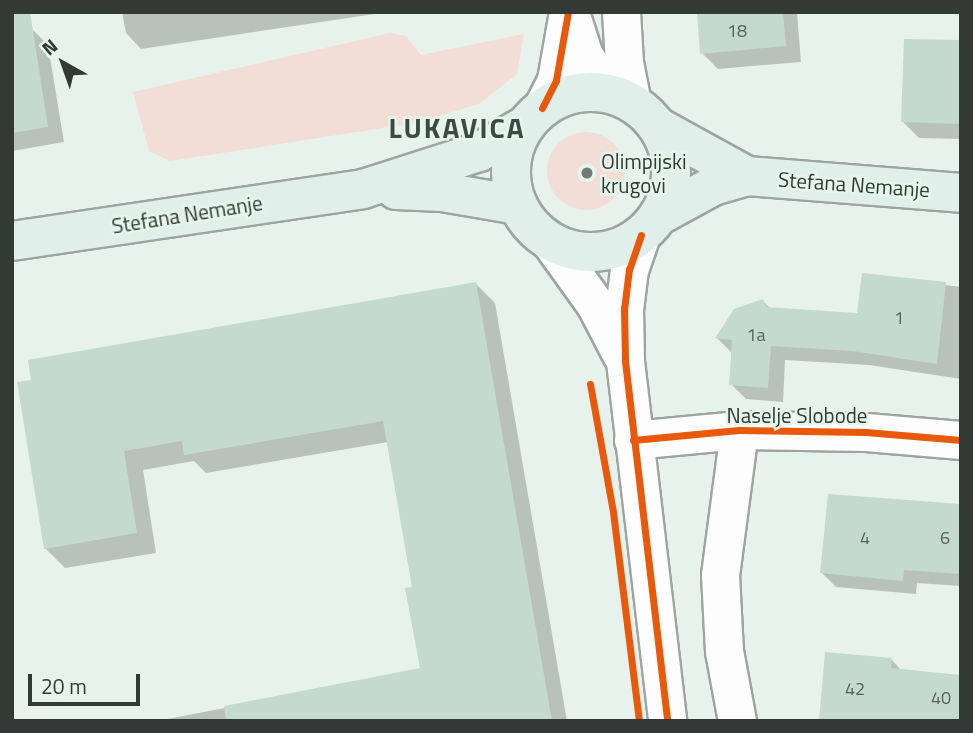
<!DOCTYPE html>
<style>
body{margin:0}
#map{position:relative;width:973px;height:733px;overflow:hidden;background:#e8f2ed;font-family:"Titillium Web",sans-serif}
div>[style]{position:absolute}
.green>*{inset:0;background:#f2ddd7}
.round{border-radius:50%}
.shadow>*{inset:0;background:#0003}
.building>*{inset:0;background:#c5dacf}
.roads{filter:drop-shadow(2px 0 #9da4a1) drop-shadow(-2px 0 #9da4a1) drop-shadow(0 2px #9da4a1) drop-shadow(0 -2px #9da4a1)}
.minor>*{height:37px;margin:-18.5px;padding:0 18.5px;transform-origin:18.5px;border-radius:18.5px;background:#fcfdfc}
.major>*{height:38px;margin:-19px;padding:0 19px;transform-origin:19px;border-radius:19px;background:#e1efea}
.major>.ring{margin:-19px;padding:0;box-sizing:content-box;background:none;border:38px solid #e1efea;border-radius:50%}
.cycleway>*{height:7px;margin:-3.5px;padding:0 3.5px;transform-origin:3.5px;border-radius:3.5px;background:#e8590c}
.dots>*{width:19px;height:19px;translate:-50% -50%;box-sizing:border-box;border:4px solid #e5f5ec;border-radius:50%}
span{translate:-50% -50%;white-space:nowrap;text-align:center;line-height:1.15;-webkit-text-stroke:5px #e5f5ec;paint-order:stroke}
.number-label{font-size:18px;color:#58625c}
.number-label span{-webkit-text-stroke-width:0}
.poi-label{font-size:21px;color:#333a36}
.left{translate:0 -50%;text-align:left}
.street-label{font-size:21px;color:#333a36}
.district-label{font-size:28px;color:#3d4a43;font-weight:700;letter-spacing:2px}
.frame{position:absolute;inset:0;border:14px solid #333a36;pointer-events:none}
.north{position:absolute;left:28px;top:28px;width:70px;height:70px;-webkit-text-stroke:5px #e5f5ec;paint-order:stroke;rotate:320deg;font-size:19px;font-weight:700;line-height:28px;text-align:center;color:#333a36}
.north::after{content:'';display:block;margin:auto;width:24px;height:32px;background:#333a36;clip-path:polygon(50% 0,100% 100%,50% 72%,0 100%)}
.scale{position:absolute;left:28px;top:674px;width:112px;height:32px;box-sizing:border-box;border:4px solid #333a36;border-top:0;padding-left:9px;font-size:21px;line-height:24px;white-space:nowrap;color:#333a36;-webkit-text-stroke:5px #e5f5ec;paint-order:stroke}
</style>
<div id="map">
<div class="green">
<i style="clip-path:polygon(390px 33px,406px 36px,421px 55px,524px 34px,517px 74px,479px 104px,415px 123px,170px 161px,149px 151px,133px 92px)"></i>
<i class="round" style="left:547px;top:132px;width:78px;height:78px"></i>
</div>
<div class="shadow">
<i style="clip-path:polygon(122px 12px,388px 12px,141px 49px,126px 33px)"></i>
<i style="clip-path:polygon(698px 12px,797px 12px,801px 62px,718px 69px,702px 53px)"></i>
<i style="clip-path:polygon(32px 29px,48px 45px,64px 142px,12px 151px,12px 32px)"></i>
<i style="clip-path:polygon(961px 42px,961px 139px,919px 138px,902px 121px)"></i>
<i style="clip-path:polygon(863px 275px,961px 287px,961px 379px,869px 365px,785px 360px,783px 402px,746px 399px,731px 384px,731px 352px,717px 338px,763px 301px,771px 309px,859px 315px)"></i>
<i style="clip-path:polygon(475px 283px,495px 303px,567px 721px,157px 721px,422px 670px,414px 588px,388px 442px,206px 473px,194px 461px,143px 470px,156px 553px,65px 568px,45px 548px,19px 383px)"></i>
<i style="clip-path:polygon(961px 506px,961px 586px,917px 583px,916px 594px,836px 587px,822px 573px)"></i>
<i style="clip-path:polygon(891px 659px,902px 671px,820px 721px)"></i>
</div>
<div class="building">
<i style="clip-path:polygon(12px 12px,30px 12px,48px 127px,12px 133px)"></i>
<i style="clip-path:polygon(697px 12px,783px 12px,786px 46px,700px 54px)"></i>
<i style="clip-path:polygon(904px 39px,961px 40px,961px 124px,901px 122px)"></i>
<i style="clip-path:polygon(862px 273px,946px 282px,937px 364px,853px 351px,771px 346px,768px 388px,729px 385px,732px 340px,715px 338px,734px 309px,763px 299px,767px 307px,857px 313px)"></i>
<i style="clip-path:polygon(476px 282px,552px 721px,226px 721px,224px 706px,420px 668px,405px 588px,412px 587px,383px 421px,184px 455px,182px 441px,124px 451px,137px 533px,44px 549px,17px 382px,31px 380px,28px 360px)"></i>
<i style="clip-path:polygon(828px 494px,961px 504px,961px 574px,904px 570px,903px 581px,820px 573px)"></i>
<i style="clip-path:polygon(825px 652px,892px 658px,891px 668px,961px 675px,961px 721px,819px 721px)"></i>
</div>
<div class="roads">
<div class="minor">
<i style="left:570px;top:12px;width:46px;rotate:72.3deg"></i>
<i style="left:584px;top:56px;width:47px;rotate:53.6deg"></i>
<i style="left:621px;top:12px;width:50px;rotate:86.6deg"></i>
<i style="left:624px;top:62px;width:42px;rotate:79deg"></i>
<i style="left:542px;top:108px;width:31px;rotate:-63deg"></i>
<i style="left:556px;top:80px;width:69px;rotate:-80deg"></i>
<i style="left:641px;top:235px;width:36px;rotate:109deg"></i>
<i style="left:629px;top:269px;width:39px;rotate:97deg"></i>
<i style="left:624px;top:308px;width:53px;rotate:88.9deg"></i>
<i style="left:625px;top:361px;width:362px;rotate:83.3deg"></i>
<i style="left:549px;top:240px;width:79px;rotate:54.3deg"></i>
<i style="left:595px;top:304px;width:56px;rotate:62.5deg"></i>
<i style="left:633px;top:440px;width:106px;rotate:-5.4deg"></i>
<i style="left:739px;top:430px;width:127px;rotate:0.9deg"></i>
<i style="left:866px;top:432px;width:95px;rotate:4.8deg"></i>
<i style="left:737px;top:721px;width:71px;rotate:-100.5deg"></i>
<i style="left:724px;top:651px;width:76px;rotate:-93deg"></i>
<i style="left:720px;top:575px;width:146px;rotate:-82.5deg"></i>
</div>
<div class="major">
<i class="ring" style="left:511px;top:92px;width:122px;height:122px"></i>
<i style="left:658px;top:127px;width:102px;rotate:28.8deg"></i>
<i style="left:747px;top:176px;width:215px;rotate:4.5deg"></i>
<i style="left:396px;top:190px;width:46px;rotate:2.5deg"></i>
<i style="left:442px;top:192px;width:77px;rotate:9.7deg"></i>
<i style="left:658px;top:216px;width:63px;rotate:-28.6deg"></i>
<i style="left:713px;top:186px;width:35px;rotate:-16deg"></i>
<i style="left:12px;top:241px;width:355px;rotate:-8.4deg"></i>
<i style="left:363px;top:189px;width:122px;rotate:-17.7deg"></i>
<i style="left:479px;top:152px;width:54px;rotate:-29.9deg"></i>
</div>
</div>
<div class="cycleway">
<i style="left:542px;top:108px;width:31px;rotate:-63deg"></i>
<i style="left:556px;top:80px;width:69px;rotate:-80deg"></i>
<i style="left:641px;top:235px;width:36px;rotate:109deg"></i>
<i style="left:629px;top:269px;width:39px;rotate:97deg"></i>
<i style="left:624px;top:308px;width:53px;rotate:88.9deg"></i>
<i style="left:625px;top:361px;width:362px;rotate:83.3deg"></i>
<i style="left:590px;top:384px;width:130px;rotate:79.8deg"></i>
<i style="left:613px;top:512px;width:211px;rotate:82.9deg"></i>
<i style="left:633px;top:440px;width:106px;rotate:-5.4deg"></i>
<i style="left:739px;top:430px;width:127px;rotate:0.9deg"></i>
<i style="left:866px;top:432px;width:95px;rotate:4.8deg"></i>
</div>
<div class="dots">
<i style="left:587px;top:173px;background:#727a76"></i>
</div>
<div class="number-label">
<span style="left:737px;top:31px">18</span>
<span style="left:899px;top:318px">1</span>
<span style="left:756px;top:335px">1a</span>
<span style="left:865px;top:538px">4</span>
<span style="left:945px;top:538px">6</span>
<span style="left:855px;top:689px">42</span>
<span style="left:941px;top:698px">40</span>
</div>
<div class="poi-label">
<span class="left" style="left:601px;top:173px">Olimpijski<br>krugovi</span>
</div>
<div class="street-label">
<span style="left:854px;top:184px;rotate:4deg">Stefana Nemanje</span>
<span style="left:187px;top:214px;rotate:-9deg">Stefana Nemanje</span>
<span style="left:797px;top:415px">Naselje Slobode</span>
</div>
<div class="district-label">
<span style="left:457px;top:128px">LUKAVICA</span>
</div>
<div class="frame"></div>
<div class="north">N</div>
<div class="scale">20 m</div>
</div>
